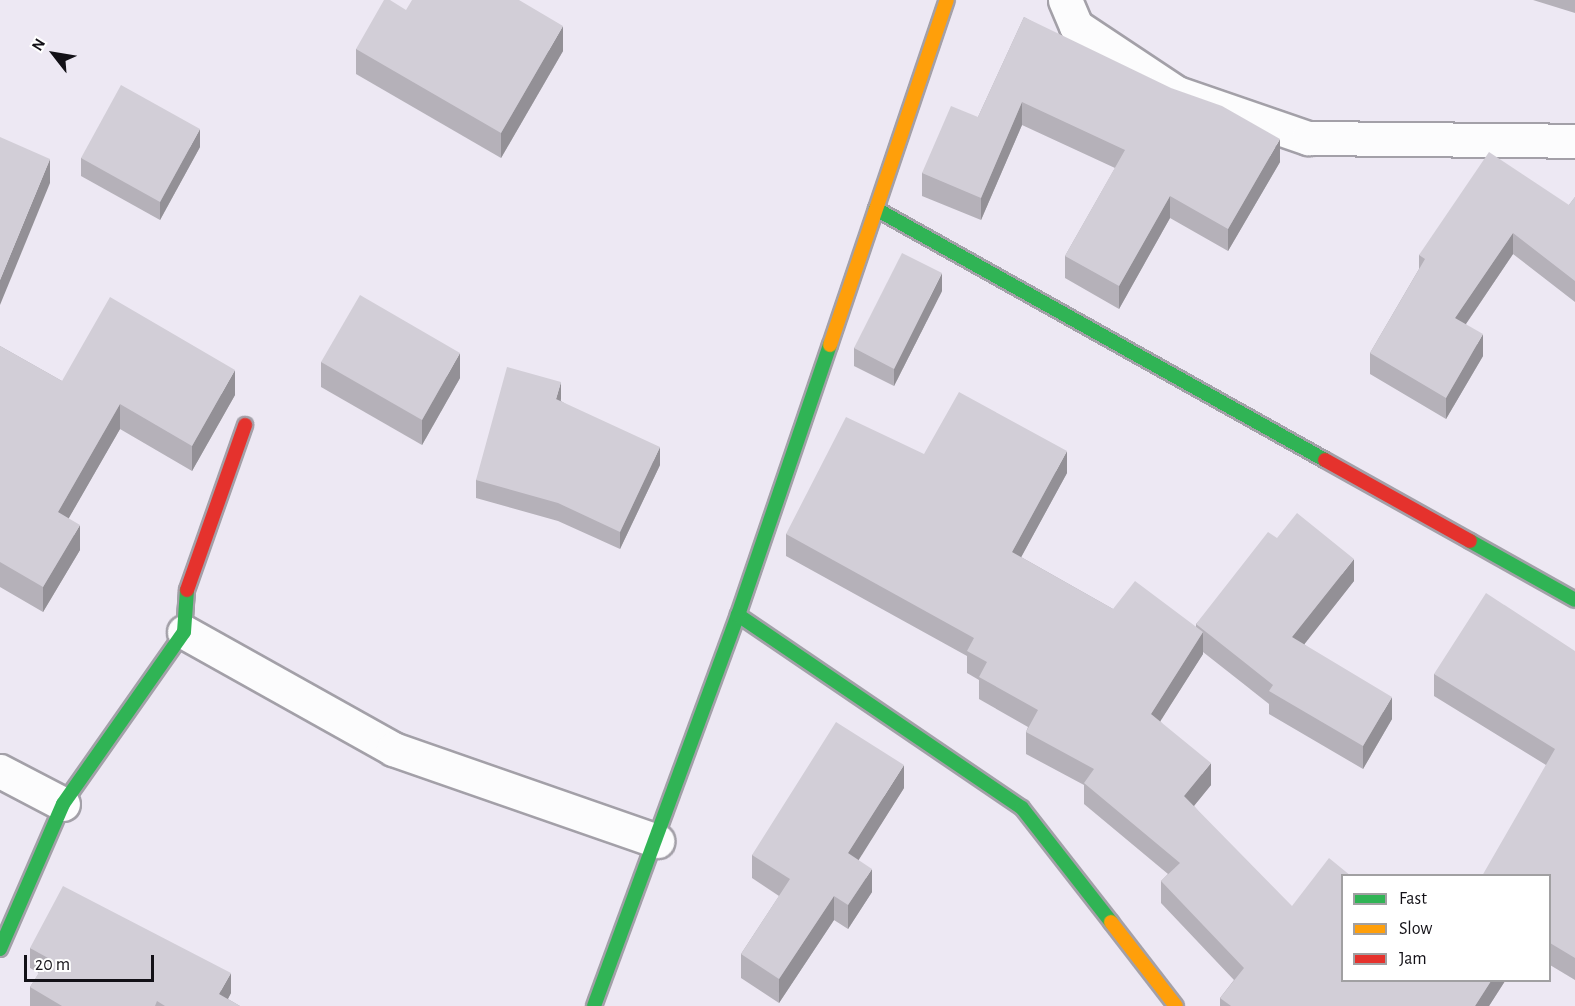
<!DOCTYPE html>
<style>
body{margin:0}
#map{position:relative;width:1575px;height:1006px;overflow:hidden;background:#ede8f3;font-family:"Alegreya Sans",sans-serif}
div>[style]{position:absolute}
.roads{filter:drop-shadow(2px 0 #a3a0a8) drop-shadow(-2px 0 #a3a0a8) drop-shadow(0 2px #a3a0a8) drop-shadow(0 -2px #a3a0a8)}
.street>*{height:33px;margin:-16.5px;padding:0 16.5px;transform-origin:16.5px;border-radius:16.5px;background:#fcfcfd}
.fast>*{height:14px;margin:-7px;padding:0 7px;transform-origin:7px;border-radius:7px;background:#30b455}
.slow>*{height:14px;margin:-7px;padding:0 7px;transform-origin:7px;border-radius:7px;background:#ff9f0a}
.jam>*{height:14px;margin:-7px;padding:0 7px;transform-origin:7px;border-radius:7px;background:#e5322d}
.wall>*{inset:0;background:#b5b1b9}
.shaded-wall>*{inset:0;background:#939096}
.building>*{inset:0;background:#d2ced7}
span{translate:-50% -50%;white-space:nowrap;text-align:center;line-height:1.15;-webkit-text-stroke:4.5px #fff;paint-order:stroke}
.legend{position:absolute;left:1341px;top:874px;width:210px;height:108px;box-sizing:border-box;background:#fff;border:2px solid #a1a0a2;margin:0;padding:8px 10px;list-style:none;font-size:18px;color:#131117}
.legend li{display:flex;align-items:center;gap:12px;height:30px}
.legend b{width:30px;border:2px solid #a1a0a2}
.north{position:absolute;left:24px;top:24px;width:60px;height:60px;-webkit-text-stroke:4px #fff;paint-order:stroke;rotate:301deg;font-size:16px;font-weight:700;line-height:24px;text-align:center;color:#131117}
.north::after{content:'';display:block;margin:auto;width:21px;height:27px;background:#131117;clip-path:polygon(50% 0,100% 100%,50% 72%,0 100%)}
.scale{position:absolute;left:24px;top:955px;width:130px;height:27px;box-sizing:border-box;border:3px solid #131117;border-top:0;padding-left:8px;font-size:18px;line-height:21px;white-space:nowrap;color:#131117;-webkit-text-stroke:4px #fff;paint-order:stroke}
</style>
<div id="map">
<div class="roads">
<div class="street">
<i style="left:1065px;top:0;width:28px;rotate:67deg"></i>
<i style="left:1076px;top:26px;width:121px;rotate:33.6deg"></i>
<i style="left:1177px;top:93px;width:139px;rotate:19deg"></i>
<i style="left:1308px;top:138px;width:267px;rotate:0.6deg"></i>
<i style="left:184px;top:632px;width:240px;rotate:29.2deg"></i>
<i style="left:393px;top:749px;width:280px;rotate:19.2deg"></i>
<i style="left:0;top:771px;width:71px;rotate:27.6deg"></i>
</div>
<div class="fast">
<i style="left:876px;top:209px;width:514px;rotate:29.21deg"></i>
<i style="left:1470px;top:541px;width:120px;rotate:29.3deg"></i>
<i style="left:738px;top:615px;width:343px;rotate:34.2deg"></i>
<i style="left:1022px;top:808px;width:145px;rotate:52deg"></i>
<i style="left:0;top:949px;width:158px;rotate:-66.5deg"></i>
<i style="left:63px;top:804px;width:210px;rotate:-54.9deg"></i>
<i style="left:184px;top:632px;width:42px;rotate:-85.9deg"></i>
<i style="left:594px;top:1006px;width:417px;rotate:-69.8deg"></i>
<i style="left:738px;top:615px;width:285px;rotate:-71.2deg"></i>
</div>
<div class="slow">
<i style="left:830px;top:345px;width:364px;rotate:-71.3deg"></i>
<i style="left:1111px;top:922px;width:106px;rotate:52.3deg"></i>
</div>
<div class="jam">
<i style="left:1325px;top:460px;width:166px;rotate:29.2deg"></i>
<i style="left:187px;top:590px;width:175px;rotate:-70.6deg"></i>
</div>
</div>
<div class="wall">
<i style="clip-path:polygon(1533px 0,1575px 0,1575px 13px)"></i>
<i style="clip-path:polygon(1024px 17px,1280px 162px,1228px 251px,1170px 218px,1119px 309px,1065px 278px,1065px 256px,1115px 168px,1022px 125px,981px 220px,922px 196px,922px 173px,978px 117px)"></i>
<i style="clip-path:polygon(356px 49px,563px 51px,501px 158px,356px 74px)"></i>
<i style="clip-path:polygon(200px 147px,160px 220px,81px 176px,81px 158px)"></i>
<i style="clip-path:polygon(1575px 197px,1575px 302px,1513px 254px,1466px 324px,1483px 356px,1446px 419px,1370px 374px,1370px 353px,1419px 269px,1419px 255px,1569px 205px)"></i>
<i style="clip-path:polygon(942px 291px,894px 386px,854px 366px,854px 348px)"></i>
<i style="clip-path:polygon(0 346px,62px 381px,235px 395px,192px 471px,120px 429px,68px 519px,80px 550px,43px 612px,0 587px)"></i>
<i style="clip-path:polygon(321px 362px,460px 378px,422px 445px,321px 387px)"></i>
<i style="clip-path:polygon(561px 399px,561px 401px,660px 465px,620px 549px,558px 521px,476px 498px,476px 480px)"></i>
<i style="clip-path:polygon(924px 454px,1067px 473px,1021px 557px,1113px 609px,1196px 627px,1196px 624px,1277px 538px,1354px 581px,1304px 644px,1392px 719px,1363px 769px,1269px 714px,1269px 704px,1203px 652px,1203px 654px,1160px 721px,1211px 785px,1194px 806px,1342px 981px,1505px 981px,1489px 1006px,1220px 1006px,1220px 998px,1234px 980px,1161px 903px,1161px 881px,1168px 874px,1084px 804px,1084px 785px,1026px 754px,1026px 732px,1028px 727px,979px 699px,979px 680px,967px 673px,967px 656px,786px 556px,786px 534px)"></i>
<i style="clip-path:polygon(1575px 651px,1575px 980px,1550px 965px,1550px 876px,1546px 765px,1434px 696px,1434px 674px)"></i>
<i style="clip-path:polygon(904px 788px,858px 860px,872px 892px,848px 929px,834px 920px,779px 1003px,741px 978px,741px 954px,779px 896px,752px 878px,752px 855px)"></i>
<i style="clip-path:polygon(30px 948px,231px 993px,228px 999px,240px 1006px,30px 1006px,30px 987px,39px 973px,30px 968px)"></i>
</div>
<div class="shaded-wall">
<i style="clip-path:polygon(563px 26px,563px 51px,501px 158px,501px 133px)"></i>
<i style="clip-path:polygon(1022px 102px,1022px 125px,981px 220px,981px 198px)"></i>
<i style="clip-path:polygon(200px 129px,200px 147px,160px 220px,160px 202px)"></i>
<i style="clip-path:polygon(1280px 139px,1280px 162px,1228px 251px,1228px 229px)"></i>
<i style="clip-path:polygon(50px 159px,50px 183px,0 305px,0 280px)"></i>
<i style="clip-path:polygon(1170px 196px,1170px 218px,1119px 309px,1119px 286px)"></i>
<i style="clip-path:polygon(1513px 233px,1513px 254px,1455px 340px,1455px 318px)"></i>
<i style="clip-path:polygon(942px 273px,942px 291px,894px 386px,894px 369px)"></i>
<i style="clip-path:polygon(1483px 334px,1483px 356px,1446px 419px,1446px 398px)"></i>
<i style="clip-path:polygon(460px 353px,460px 378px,422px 445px,422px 420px)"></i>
<i style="clip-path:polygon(235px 370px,235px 395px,192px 471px,192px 446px)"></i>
<i style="clip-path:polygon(561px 382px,561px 399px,556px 417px,556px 399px)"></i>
<i style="clip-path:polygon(120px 404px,120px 429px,58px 537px,58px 512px)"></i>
<i style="clip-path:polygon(660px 447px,660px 465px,620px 549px,620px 532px)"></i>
<i style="clip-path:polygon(1067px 451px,1067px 473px,1012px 574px,1012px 552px)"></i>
<i style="clip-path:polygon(80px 525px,80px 550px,43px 612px,43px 587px)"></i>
<i style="clip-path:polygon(1354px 559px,1354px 581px,1292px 660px,1292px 637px)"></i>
<i style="clip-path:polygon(1203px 632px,1203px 654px,1151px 736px,1151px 714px)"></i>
<i style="clip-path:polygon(1392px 697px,1392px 719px,1363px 769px,1363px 746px)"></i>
<i style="clip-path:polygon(1211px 763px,1211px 785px,1184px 818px,1184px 796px)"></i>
<i style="clip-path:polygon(904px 765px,904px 788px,848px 877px,848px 853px)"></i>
<i style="clip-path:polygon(872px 869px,872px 892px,848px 929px,848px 905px)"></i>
<i style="clip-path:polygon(834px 896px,834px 920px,779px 1003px,779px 979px)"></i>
<i style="clip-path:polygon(231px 973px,231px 993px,224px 1006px,219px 994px)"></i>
<i style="clip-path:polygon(1491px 981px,1505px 981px,1489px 1006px,1475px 1006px)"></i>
</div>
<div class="building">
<i style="clip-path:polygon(384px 0,390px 0,406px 10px,412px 0,519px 0,563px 26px,501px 133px,356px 49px)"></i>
<i style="clip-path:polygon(1024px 17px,1171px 88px,1222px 106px,1280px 139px,1228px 229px,1170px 196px,1119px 286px,1065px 256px,1125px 150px,1022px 102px,981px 198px,922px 173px,951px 106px,978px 117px)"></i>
<i style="clip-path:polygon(121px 85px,200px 129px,160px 202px,81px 158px)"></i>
<i style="clip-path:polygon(0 137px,50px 159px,0 280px)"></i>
<i style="clip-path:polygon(1489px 152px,1569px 205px,1575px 197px,1575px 281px,1513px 233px,1455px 318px,1483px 334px,1446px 398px,1370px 353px,1425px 259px,1419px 255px)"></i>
<i style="clip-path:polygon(902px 253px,942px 273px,894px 369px,854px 348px)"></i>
<i style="clip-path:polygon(360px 295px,460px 353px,422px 420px,321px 362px)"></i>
<i style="clip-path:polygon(110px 297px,235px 370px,192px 446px,120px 404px,58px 512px,80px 525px,43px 587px,0 562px,0 346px,62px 381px)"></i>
<i style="clip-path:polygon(507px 367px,561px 382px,556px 399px,660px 447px,620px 532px,558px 503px,476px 480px)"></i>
<i style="clip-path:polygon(959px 392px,1067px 451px,1012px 552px,1113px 609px,1135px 581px,1203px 632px,1151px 714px,1211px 763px,1184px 796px,1292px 906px,1329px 858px,1351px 876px,1342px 876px,1342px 981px,1491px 981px,1475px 1006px,1231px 1006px,1220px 998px,1244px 968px,1161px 881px,1180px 863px,1084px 783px,1094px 769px,1026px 732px,1038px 710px,979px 677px,987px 662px,967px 651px,974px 638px,786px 534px,846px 417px,924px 454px)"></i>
<i style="clip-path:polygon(1297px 513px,1354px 559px,1292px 637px,1392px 697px,1363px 746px,1269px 691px,1273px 685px,1196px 624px,1268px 532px,1277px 538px)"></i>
<i style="clip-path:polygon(1486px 593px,1575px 651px,1575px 958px,1550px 943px,1550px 876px,1482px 876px,1555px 749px,1434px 674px)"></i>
<i style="clip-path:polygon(836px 722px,904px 765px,848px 853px,872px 869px,848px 905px,834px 896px,779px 979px,741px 954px,790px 879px,752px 855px)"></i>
<i style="clip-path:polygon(63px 886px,231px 973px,219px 994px,240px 1006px,165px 1006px,157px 1001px,155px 1006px,62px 1006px,30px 987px,48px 958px,30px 948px)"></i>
</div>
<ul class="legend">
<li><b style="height:8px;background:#30b455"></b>Fast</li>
<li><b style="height:8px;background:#ff9f0a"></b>Slow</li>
<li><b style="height:8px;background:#e5322d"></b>Jam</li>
</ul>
<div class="north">N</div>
<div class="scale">20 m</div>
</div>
